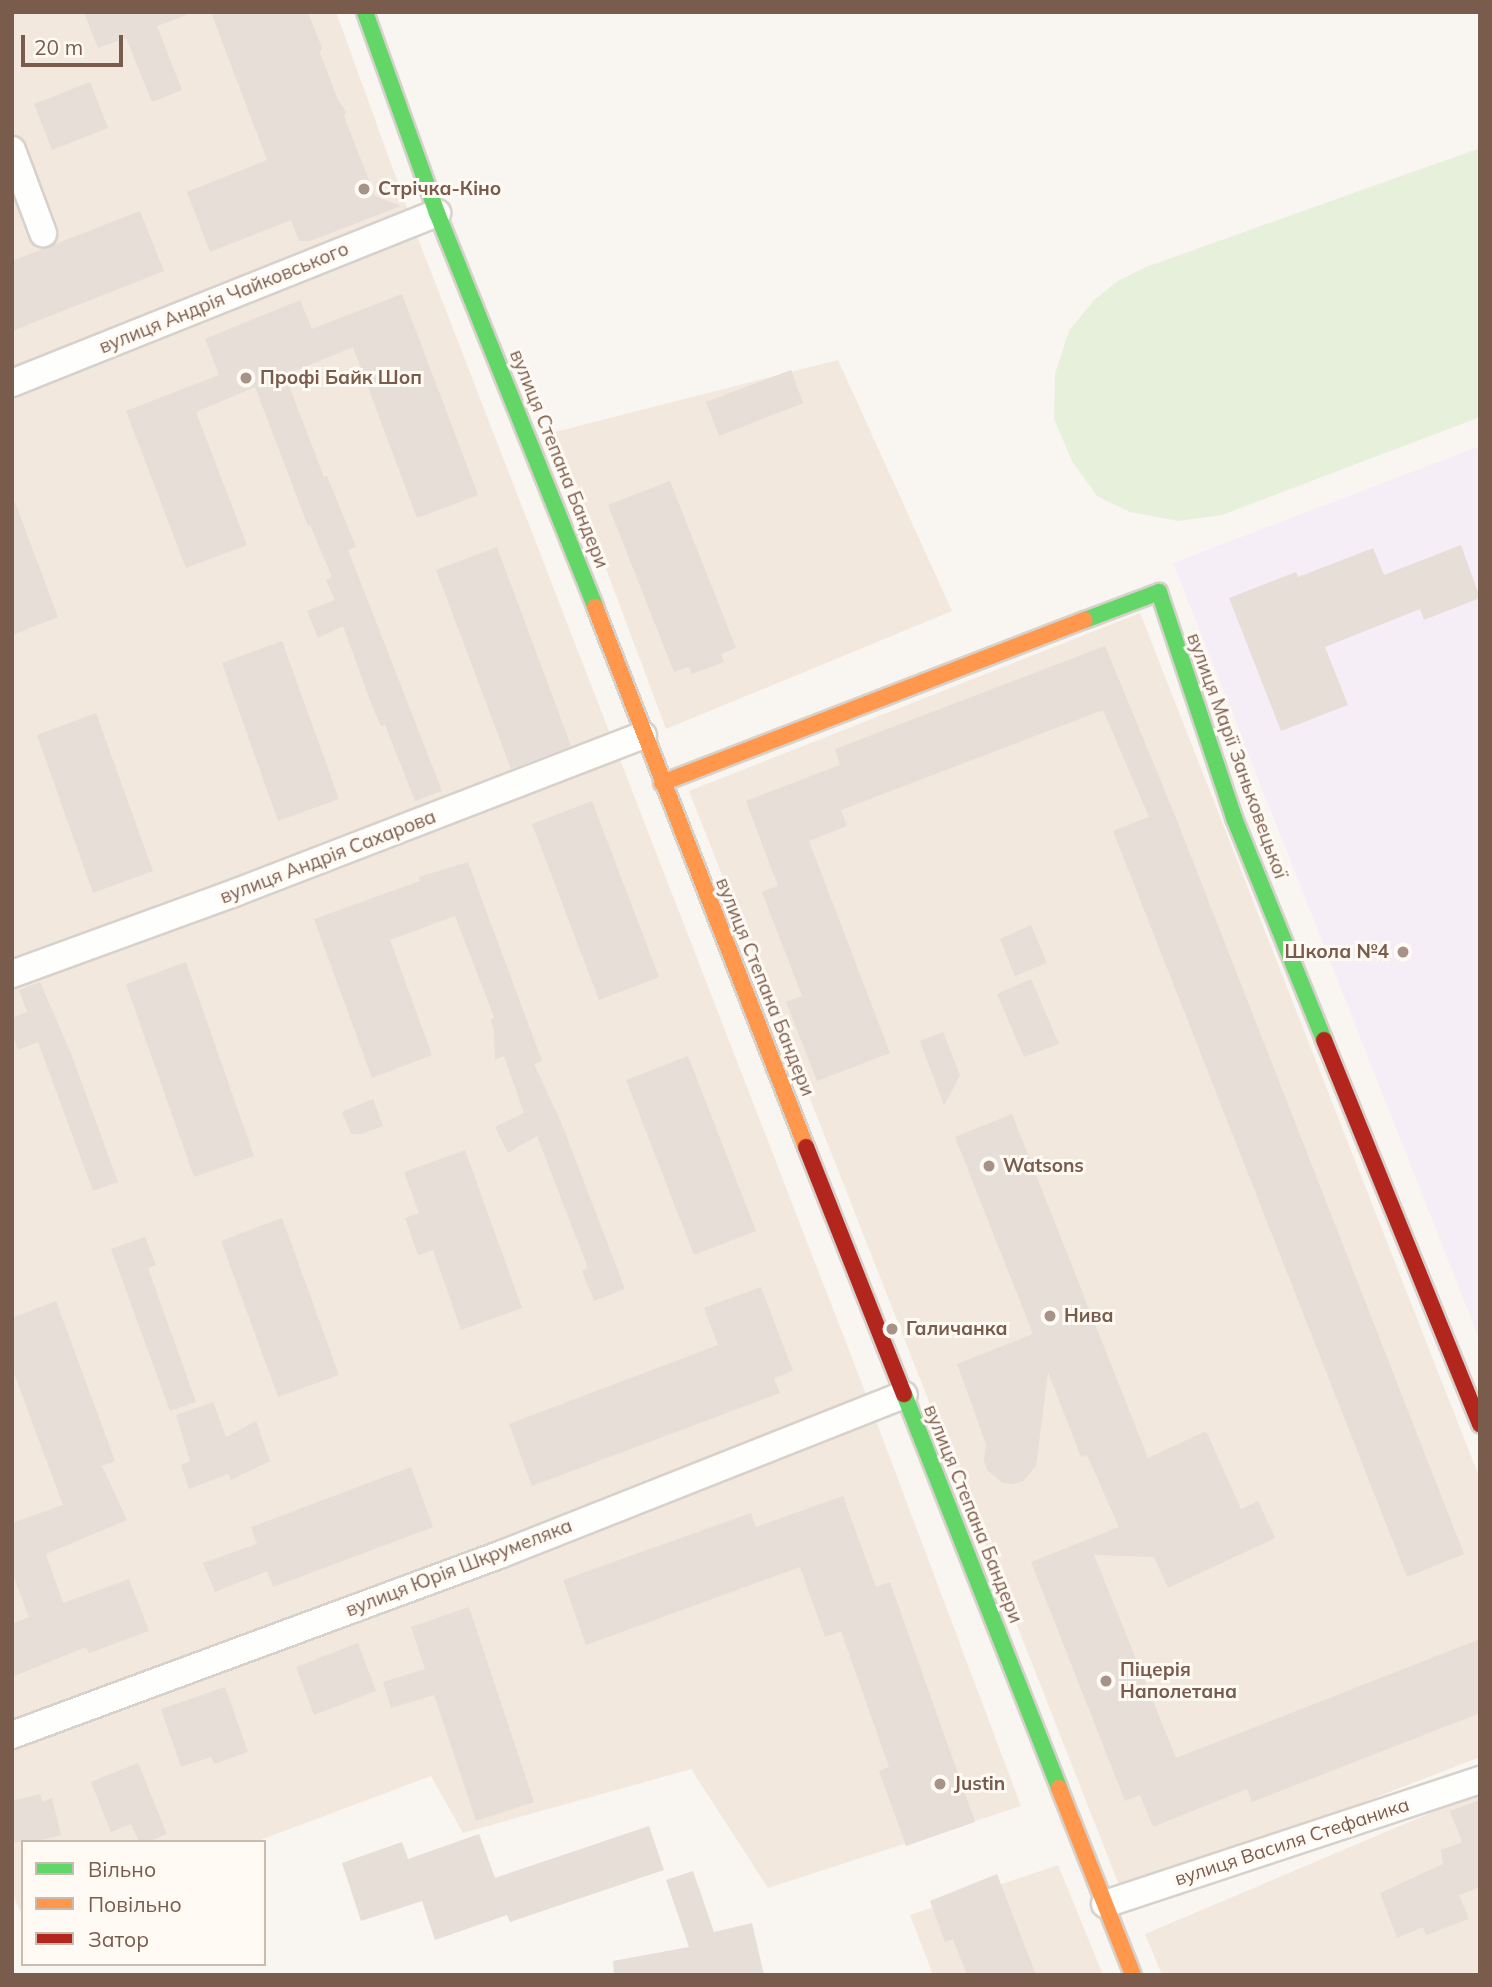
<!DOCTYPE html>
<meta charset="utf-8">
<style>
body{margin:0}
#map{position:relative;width:1492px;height:1987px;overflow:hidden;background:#f9f5f0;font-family:Mulish,sans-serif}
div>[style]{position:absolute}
.residential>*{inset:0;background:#f2e8de}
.education>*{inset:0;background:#f6eef6}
.green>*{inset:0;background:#e7f0db}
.building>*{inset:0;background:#e6ded7}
.roads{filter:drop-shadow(2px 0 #d7d1cb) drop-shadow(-2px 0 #d7d1cb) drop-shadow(0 2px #d7d1cb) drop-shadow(0 -2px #d7d1cb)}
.street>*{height:26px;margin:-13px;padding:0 13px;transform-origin:13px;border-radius:13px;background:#fefefd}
.fast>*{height:16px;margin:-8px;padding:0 8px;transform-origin:8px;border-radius:8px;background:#63d668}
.slow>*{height:16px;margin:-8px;padding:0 8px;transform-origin:8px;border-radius:8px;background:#ff974d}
.jam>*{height:16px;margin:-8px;padding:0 8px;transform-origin:8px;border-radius:8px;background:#b3261e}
.dots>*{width:19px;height:19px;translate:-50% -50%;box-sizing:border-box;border:4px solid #fffaf3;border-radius:50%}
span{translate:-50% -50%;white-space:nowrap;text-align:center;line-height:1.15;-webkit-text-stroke:6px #fffaf3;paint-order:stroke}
.poi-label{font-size:19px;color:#7a5c4d;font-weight:700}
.left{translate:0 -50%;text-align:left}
.right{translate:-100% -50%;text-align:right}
.street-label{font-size:19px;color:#7a5c4d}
.frame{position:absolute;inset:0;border:14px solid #7a5c4d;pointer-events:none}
.legend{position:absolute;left:21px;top:1840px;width:245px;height:126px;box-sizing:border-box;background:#fffaf3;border:2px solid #cabbb1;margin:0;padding:9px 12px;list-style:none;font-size:21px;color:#7a5c4d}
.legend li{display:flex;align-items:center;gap:14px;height:35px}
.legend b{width:35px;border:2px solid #cabbb1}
.scale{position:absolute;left:21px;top:35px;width:102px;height:32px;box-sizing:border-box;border:4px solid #7a5c4d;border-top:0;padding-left:9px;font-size:21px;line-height:24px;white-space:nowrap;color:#7a5c4d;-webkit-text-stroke:5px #fffaf3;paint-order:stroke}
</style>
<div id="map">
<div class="residential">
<i style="clip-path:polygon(12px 12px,336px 12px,419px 241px,864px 1389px,1021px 1806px,768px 1888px,691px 1769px,463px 1833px,431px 1776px,255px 1842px,23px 1842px,23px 1917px,12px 1893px)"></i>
<i style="clip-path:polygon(838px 360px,952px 611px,666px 729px,555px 432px)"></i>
<i style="clip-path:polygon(1140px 613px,1480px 1479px,1480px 1757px,1123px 1895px,689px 791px)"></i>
<i style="clip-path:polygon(1480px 1792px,1480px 1975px,1162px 1975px,1145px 1934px)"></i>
<i style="clip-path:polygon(1058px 1865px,1103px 1975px,933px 1975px,910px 1915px)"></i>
</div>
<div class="education">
<i style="clip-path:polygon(1480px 446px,1480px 1341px,1173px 563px)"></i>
</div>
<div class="green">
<i style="clip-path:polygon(1480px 148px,1480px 417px,1222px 515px,1178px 521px,1130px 512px,1097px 496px,1072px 461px,1054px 419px,1055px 374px,1069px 331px,1094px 300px,1118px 281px,1146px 267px)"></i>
</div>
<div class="building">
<i style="clip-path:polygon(84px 12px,186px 12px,187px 15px,157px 26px,182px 90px,152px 102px,126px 38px,98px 48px)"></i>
<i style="clip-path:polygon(211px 12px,308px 12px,322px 48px,320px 53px,338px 100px,346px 112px,344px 116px,375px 196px,401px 206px,310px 241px,299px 241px,291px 220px,210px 252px,187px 192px,267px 160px)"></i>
<i style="clip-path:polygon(90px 82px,108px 128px,52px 150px,34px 104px)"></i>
<i style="clip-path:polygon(140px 211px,164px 271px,12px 331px,12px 261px)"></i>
<i style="clip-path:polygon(402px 294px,478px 495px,417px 518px,353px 347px,285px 375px,324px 477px,327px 476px,356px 547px,348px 550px,442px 791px,415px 801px,385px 725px,381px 726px,374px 711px,343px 626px,318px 638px,307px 611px,335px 600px,326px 580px,332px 577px,310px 525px,308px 526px,255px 387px,196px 412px,247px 545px,186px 568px,126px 411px,219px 375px,205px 339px,300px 300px,312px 329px)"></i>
<i style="clip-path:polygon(791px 370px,803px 403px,719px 436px,706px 402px)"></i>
<i style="clip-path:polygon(670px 481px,736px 648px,721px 654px,724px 662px,692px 674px,689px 667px,674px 672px,608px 505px)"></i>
<i style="clip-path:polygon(15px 502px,58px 617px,12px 635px,12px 503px)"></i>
<i style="clip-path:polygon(1461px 545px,1480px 598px,1424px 620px,1420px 609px,1325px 647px,1348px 705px,1281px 731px,1229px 598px,1296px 572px,1298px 577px,1373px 548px,1384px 575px)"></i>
<i style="clip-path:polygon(497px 547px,571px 746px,511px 769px,436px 570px)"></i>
<i style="clip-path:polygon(282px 641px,339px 799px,278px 821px,222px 663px)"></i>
<i style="clip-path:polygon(1105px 646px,1174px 813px,1464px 1554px,1407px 1577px,1113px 831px,1149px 817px,1103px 710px,841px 810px,847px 826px,809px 841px,890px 1053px,817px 1081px,786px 1002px,802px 996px,762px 892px,778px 886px,746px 801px,840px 765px,835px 749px)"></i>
<i style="clip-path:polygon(96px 713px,153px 871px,93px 893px,37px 735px)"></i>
<i style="clip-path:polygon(592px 801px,659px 977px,599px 1000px,532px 824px)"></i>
<i style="clip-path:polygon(468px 862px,542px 1061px,534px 1064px,561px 1122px,625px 1289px,594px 1301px,582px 1271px,588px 1268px,537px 1136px,508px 1153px,495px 1127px,524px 1113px,504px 1056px,495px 1060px,494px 1030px,491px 1021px,494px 1017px,455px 916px,390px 940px,432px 1055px,372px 1078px,314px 919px,420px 881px,419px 877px)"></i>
<i style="clip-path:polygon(1031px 925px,1047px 963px,1015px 976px,1000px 939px)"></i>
<i style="clip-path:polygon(186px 962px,254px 1156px,194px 1177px,126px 984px)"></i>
<i style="clip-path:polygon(1031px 979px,1059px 1044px,1024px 1057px,997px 994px)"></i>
<i style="clip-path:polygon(40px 982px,72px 1056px,118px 1182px,93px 1191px,38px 1042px,18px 1050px,12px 1034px,12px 1018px,27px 1012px,19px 990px)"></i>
<i style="clip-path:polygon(943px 1032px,960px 1075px,944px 1106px,920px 1041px)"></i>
<i style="clip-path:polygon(688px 1056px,756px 1231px,694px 1255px,626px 1080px)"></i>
<i style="clip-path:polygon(373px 1099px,383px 1126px,362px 1134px,351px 1134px,342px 1112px)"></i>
<i style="clip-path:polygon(1012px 1114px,1148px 1458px,1206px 1431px,1241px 1509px,1258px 1501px,1275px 1538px,1168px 1588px,1154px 1557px,1094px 1555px,1176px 1758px,1480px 1639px,1480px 1713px,1252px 1802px,1247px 1789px,1153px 1827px,1140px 1795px,1125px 1801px,1031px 1562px,1119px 1527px,1087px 1455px,1081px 1457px,1048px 1372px,1036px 1466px,1023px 1481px,1013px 1484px,1003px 1483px,987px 1470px,984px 1460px,986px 1444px,957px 1364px,1033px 1334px,955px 1137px)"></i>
<i style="clip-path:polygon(465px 1150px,522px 1308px,461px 1330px,433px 1250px,418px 1255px,405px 1218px,419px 1213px,404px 1172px)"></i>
<i style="clip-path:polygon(282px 1218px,339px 1375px,278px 1397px,221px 1241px)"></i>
<i style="clip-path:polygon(145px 1237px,156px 1265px,148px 1268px,196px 1402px,170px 1411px,111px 1249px)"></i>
<i style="clip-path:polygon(761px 1287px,793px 1371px,774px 1378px,780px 1393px,532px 1486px,509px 1424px,718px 1345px,704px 1308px)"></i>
<i style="clip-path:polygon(56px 1301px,115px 1461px,102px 1466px,127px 1520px,46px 1554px,63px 1603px,129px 1579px,149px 1631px,89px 1653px,86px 1647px,12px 1677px,12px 1624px,29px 1617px,12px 1573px,12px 1523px,63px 1505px,12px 1368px,12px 1318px)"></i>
<i style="clip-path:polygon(213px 1402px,226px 1437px,256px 1421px,270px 1461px,231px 1480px,228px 1474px,189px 1489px,181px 1465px,190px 1461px,176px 1415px)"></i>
<i style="clip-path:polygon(411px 1467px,433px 1527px,273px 1587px,267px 1571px,215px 1592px,203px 1563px,257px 1544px,251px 1527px)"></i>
<i style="clip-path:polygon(843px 1496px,876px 1587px,890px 1582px,975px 1822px,906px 1846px,879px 1771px,889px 1767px,841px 1631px,825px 1637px,800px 1567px,586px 1645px,563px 1580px,751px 1513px,756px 1527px)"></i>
<i style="clip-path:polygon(469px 1607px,534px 1802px,476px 1821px,434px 1695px,391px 1708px,383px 1682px,425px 1669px,411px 1627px)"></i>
<i style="clip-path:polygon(358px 1643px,376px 1691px,314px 1715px,296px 1667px)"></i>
<i style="clip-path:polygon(225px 1687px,248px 1752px,214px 1764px,211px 1757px,181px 1767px,161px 1709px)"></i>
<i style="clip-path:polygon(138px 1763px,167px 1834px,148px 1842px,139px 1842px,131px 1824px,111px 1832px,91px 1782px)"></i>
<i style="clip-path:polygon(40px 1794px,42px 1802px,52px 1798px,61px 1835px,34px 1842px,12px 1842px,12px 1801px)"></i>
<i style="clip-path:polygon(1480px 1800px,1480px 1887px,1459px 1895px,1469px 1919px,1426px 1935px,1423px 1927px,1397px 1938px,1380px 1893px,1443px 1864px,1441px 1850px,1462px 1842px,1450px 1811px)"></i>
<i style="clip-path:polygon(649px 1826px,664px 1870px,510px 1922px,507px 1915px,435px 1940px,422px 1901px,361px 1921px,342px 1863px,402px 1842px,408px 1859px,479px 1834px,495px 1878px)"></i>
<i style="clip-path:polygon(693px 1871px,714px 1932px,752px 1923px,764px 1975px,614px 1975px,613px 1961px,689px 1947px,666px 1880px)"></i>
<i style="clip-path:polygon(997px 1874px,1036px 1975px,967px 1975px,953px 1939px,945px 1942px,930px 1901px)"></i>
</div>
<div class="roads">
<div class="street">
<i style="left:12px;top:150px;width:89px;rotate:69.5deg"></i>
<i style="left:12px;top:383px;width:458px;rotate:-21.8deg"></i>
<i style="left:12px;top:974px;width:239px;rotate:-20deg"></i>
<i style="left:237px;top:892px;width:435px;rotate:-21.1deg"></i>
<i style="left:12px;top:1735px;width:522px;rotate:-20.27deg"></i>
<i style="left:502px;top:1554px;width:432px;rotate:-21.6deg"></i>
<i style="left:1105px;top:1904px;width:395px;rotate:-18.3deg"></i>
</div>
<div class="fast">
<i style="left:365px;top:12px;width:214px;rotate:70.3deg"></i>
<i style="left:437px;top:213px;width:424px;rotate:68.1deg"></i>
<i style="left:1085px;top:620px;width:79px;rotate:-20.7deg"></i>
<i style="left:1159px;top:592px;width:238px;rotate:71.6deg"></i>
<i style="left:1234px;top:818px;width:240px;rotate:67.9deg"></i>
<i style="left:904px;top:1394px;width:423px;rotate:68.5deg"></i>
</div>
<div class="slow">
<i style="left:595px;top:607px;width:580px;rotate:68.66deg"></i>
<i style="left:662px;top:783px;width:453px;rotate:-21.1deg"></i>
<i style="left:1059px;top:1788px;width:201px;rotate:68.4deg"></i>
</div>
<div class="jam">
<i style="left:1324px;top:1040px;width:415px;rotate:67.9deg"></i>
<i style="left:806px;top:1147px;width:266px;rotate:68.4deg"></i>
</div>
</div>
<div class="dots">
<i style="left:364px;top:189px;background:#a69286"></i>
<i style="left:246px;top:378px;background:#a69286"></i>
<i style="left:1403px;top:952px;background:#a69286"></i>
<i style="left:989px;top:1166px;background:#a69286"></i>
<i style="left:1050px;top:1316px;background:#a69286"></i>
<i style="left:892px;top:1329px;background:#a69286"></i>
<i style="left:1106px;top:1681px;background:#a69286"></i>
<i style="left:940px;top:1784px;background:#a69286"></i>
</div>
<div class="poi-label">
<span class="left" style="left:378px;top:189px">Стрічка-Кіно</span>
<span class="left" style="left:260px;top:378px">Профі Байк Шоп</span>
<span class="right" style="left:1389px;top:952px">Школа №4</span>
<span class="left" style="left:1003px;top:1166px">Watsons</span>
<span class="left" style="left:1064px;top:1316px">Нива</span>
<span class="left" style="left:906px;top:1329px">Галичанка</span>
<span class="left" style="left:1120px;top:1681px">Піцерія<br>Наполетана</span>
<span class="left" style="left:954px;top:1784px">Justin</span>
</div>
<div class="street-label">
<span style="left:224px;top:298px;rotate:-22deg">вулиця Андрія Чайковського</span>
<span style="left:559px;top:459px;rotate:68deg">вулиця Степана Бандери</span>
<span style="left:1237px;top:756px;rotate:70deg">вулиця Марії Заньковецької</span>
<span style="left:328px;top:857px;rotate:-21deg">вулиця Андрія Сахарова</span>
<span style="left:765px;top:987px;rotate:68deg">вулиця Степана Бандери</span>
<span style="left:973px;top:1514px;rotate:68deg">вулиця Степана Бандери</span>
<span style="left:459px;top:1568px;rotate:-21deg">вулиця Юрія Шкрумеляка</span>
<span style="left:1292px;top:1842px;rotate:-18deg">вулиця Василя Стефаника</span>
</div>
<div class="frame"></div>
<ul class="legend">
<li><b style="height:9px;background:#63d668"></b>Вільно</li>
<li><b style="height:9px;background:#ff974d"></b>Повільно</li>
<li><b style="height:9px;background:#b3261e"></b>Затор</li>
</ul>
<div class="scale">20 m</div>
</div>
